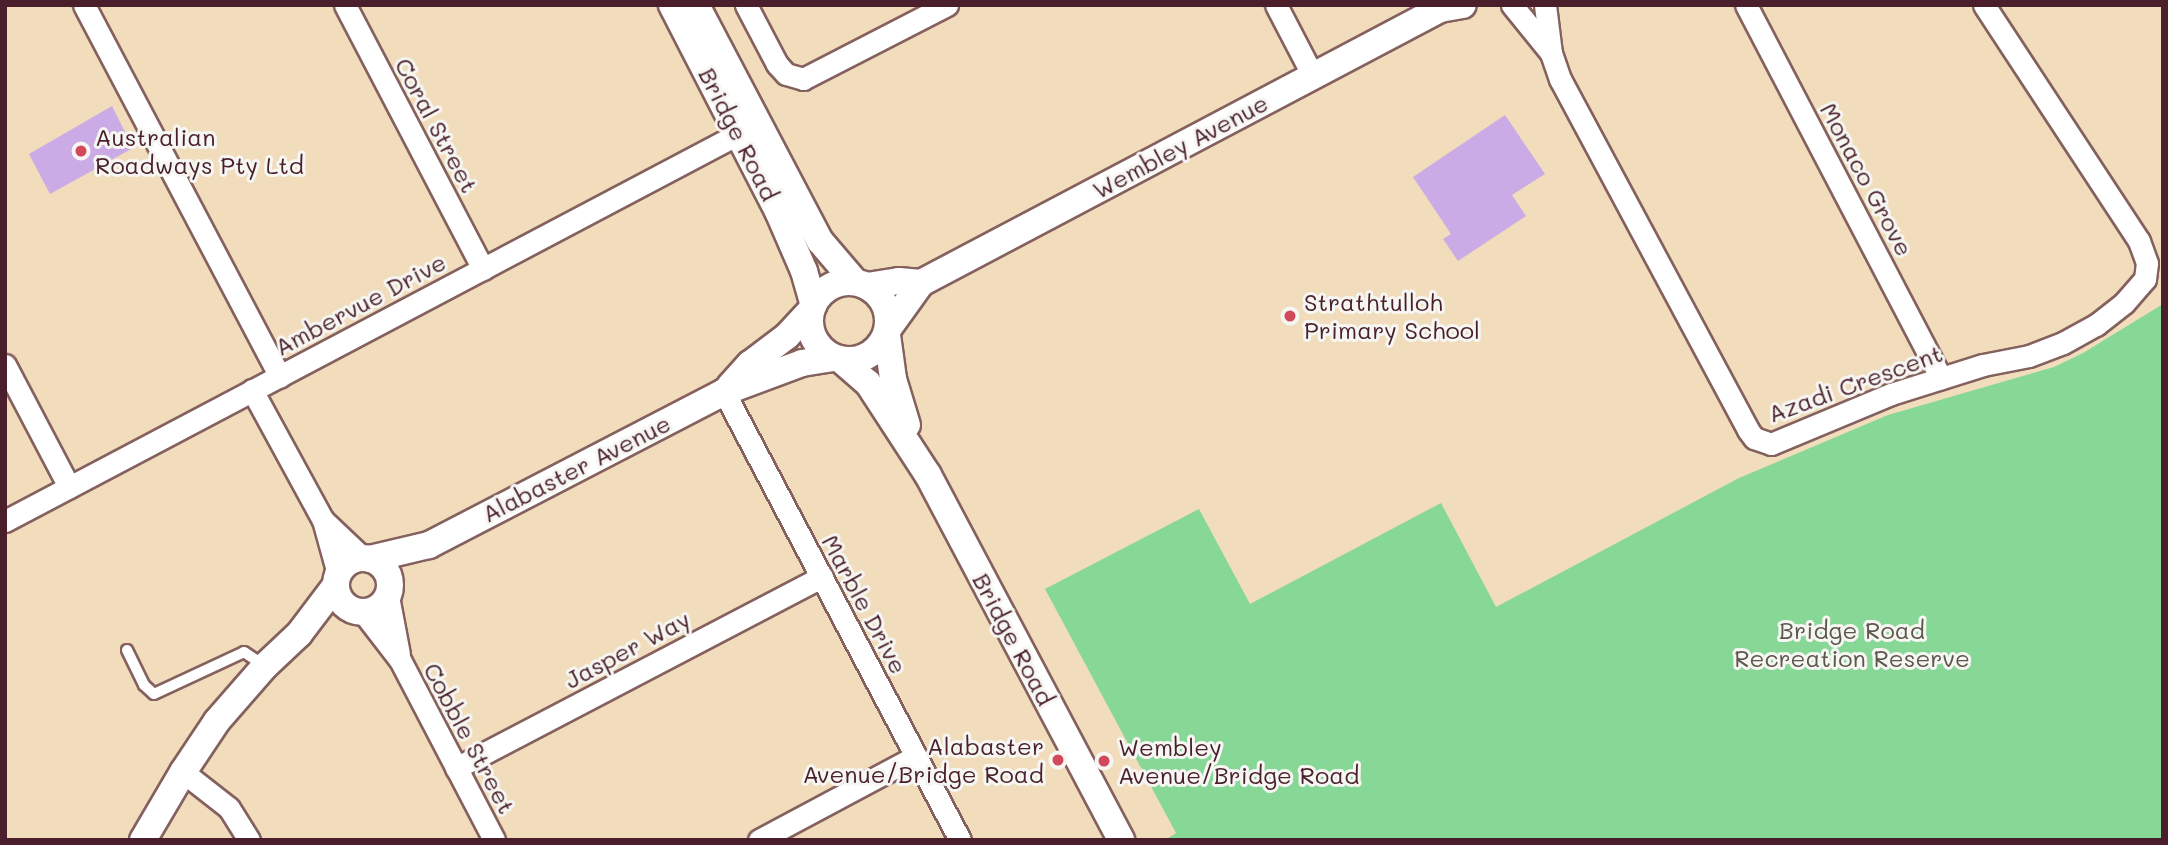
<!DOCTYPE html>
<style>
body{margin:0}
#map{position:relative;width:2168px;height:845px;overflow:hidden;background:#f1dcbc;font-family:Mali,sans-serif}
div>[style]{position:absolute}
.green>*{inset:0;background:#87d797}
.building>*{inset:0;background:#caabe6}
.roads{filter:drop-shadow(2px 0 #84615e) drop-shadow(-2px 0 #84615e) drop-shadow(0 2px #84615e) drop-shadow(0 -2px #84615e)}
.service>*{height:10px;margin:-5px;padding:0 5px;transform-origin:5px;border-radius:5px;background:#fff}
.minor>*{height:21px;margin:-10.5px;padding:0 10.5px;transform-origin:10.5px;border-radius:10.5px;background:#fff}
.tertiary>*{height:26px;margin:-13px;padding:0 13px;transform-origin:13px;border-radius:13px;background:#fff}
.tertiary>.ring{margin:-13px;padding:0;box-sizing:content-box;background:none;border:26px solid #fff;border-radius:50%}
.dots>*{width:19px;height:19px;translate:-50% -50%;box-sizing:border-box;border:4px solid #f6f6f2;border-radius:50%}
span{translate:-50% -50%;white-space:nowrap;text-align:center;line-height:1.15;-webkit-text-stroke:6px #f6f6f2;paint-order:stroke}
.street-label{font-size:24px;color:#4a1f2b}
.poi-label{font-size:24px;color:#4a1f2b}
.left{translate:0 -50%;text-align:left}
.right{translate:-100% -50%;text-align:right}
.park-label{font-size:24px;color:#5c564b}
.frame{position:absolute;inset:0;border:7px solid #4a1f2b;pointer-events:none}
</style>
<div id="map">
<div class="green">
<i style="clip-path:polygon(2163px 304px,2163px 840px,1165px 840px,1176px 833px,1045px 589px,1199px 509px,1250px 604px,1441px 503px,1496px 607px,1739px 478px,1888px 415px,2054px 367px,2083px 353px)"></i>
</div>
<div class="building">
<i style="clip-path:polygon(112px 106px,133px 148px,50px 194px,29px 154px)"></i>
<i style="clip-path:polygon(1505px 115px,1545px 174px,1512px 195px,1526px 216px,1458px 261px,1443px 239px,1451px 234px,1413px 177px)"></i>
</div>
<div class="roads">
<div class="service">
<i style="left:127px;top:650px;width:39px;rotate:64deg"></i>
<i style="left:144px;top:685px;width:13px;rotate:42deg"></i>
<i style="left:154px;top:694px;width:99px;rotate:-25deg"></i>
<i style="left:244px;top:652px;width:25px;rotate:34deg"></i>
</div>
<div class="minor">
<i style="left:84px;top:5px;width:420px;rotate:62.2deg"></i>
<i style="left:345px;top:5px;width:298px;rotate:62.4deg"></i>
<i style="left:746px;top:5px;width:67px;rotate:62.3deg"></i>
<i style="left:777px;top:64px;width:13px;rotate:48deg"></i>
<i style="left:786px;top:74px;width:18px;rotate:16deg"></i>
<i style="left:803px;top:79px;width:162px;rotate:-27.2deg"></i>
<i style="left:1276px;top:5px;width:80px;rotate:62.5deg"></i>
<i style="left:1512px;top:5px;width:62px;rotate:50.9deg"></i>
<i style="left:1545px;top:5px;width:48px;rotate:82.9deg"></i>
<i style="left:1551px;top:53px;width:28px;rotate:71deg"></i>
<i style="left:1560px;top:79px;width:398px;rotate:61.8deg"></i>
<i style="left:1748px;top:430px;width:10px;rotate:53deg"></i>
<i style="left:1754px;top:438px;width:18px;rotate:19deg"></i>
<i style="left:1771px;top:444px;width:130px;rotate:-22.6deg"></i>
<i style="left:1891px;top:394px;width:96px;rotate:-17.5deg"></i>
<i style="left:1983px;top:365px;width:47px;rotate:-11.1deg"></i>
<i style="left:2029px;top:356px;width:36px;rotate:-21deg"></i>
<i style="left:2063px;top:343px;width:38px;rotate:-29deg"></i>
<i style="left:2096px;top:325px;width:36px;rotate:-38deg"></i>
<i style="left:2124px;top:303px;width:32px;rotate:-49deg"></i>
<i style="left:2145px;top:279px;width:16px;rotate:-83deg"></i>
<i style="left:2147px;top:263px;width:23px;rotate:-110deg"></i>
<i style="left:2139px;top:241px;width:282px;rotate:-123.3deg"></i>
<i style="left:1746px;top:5px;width:421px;rotate:62.4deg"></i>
<i style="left:5px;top:365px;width:138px;rotate:62.3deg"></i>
<i style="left:252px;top:390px;width:148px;rotate:61.4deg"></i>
<i style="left:323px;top:520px;width:56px;rotate:74.5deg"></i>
<i style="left:724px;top:392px;width:506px;rotate:62.22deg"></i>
<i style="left:323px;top:520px;width:55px;rotate:43.5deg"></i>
<i style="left:5px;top:521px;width:831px;rotate:-27.83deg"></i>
<i style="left:388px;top:596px;width:59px;rotate:79.3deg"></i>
<i style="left:363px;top:612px;width:61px;rotate:52.4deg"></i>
<i style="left:400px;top:660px;width:203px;rotate:62.4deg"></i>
<i style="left:456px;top:768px;width:413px;rotate:-27.6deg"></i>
<i style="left:183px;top:772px;width:58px;rotate:38deg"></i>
<i style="left:229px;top:808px;width:38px;rotate:58deg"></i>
<i style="left:759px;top:840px;width:178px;rotate:-28.1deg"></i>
</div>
<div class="tertiary">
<i style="left:672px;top:5px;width:232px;rotate:62.8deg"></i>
<i style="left:778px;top:211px;width:65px;rotate:66.6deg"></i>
<i style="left:804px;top:271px;width:35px;rotate:74deg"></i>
<i style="left:696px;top:5px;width:267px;rotate:62.3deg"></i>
<i style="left:820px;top:241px;width:54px;rotate:49.5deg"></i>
<i class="ring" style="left:810px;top:282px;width:52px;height:52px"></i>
<i style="left:867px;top:286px;width:32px;rotate:-9deg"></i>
<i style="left:899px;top:281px;width:22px;rotate:5deg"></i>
<i style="left:888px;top:329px;width:57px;rotate:-54.3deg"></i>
<i style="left:921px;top:283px;width:587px;rotate:-27.83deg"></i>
<i style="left:1440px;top:9px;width:23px;rotate:-10deg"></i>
<i style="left:887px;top:335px;width:44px;rotate:82.2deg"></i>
<i style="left:893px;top:379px;width:48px;rotate:73.1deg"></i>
<i style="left:840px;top:359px;width:37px;rotate:41deg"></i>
<i style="left:868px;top:383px;width:110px;rotate:56.9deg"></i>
<i style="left:928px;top:475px;width:413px;rotate:62.1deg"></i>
<i style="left:730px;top:386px;width:30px;rotate:-48deg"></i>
<i style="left:750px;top:364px;width:46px;rotate:-37.1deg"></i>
<i style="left:787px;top:336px;width:35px;rotate:-47deg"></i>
<i class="ring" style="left:336px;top:558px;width:28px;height:28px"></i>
<i style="left:370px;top:559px;width:61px;rotate:-13.3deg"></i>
<i style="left:429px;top:545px;width:332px;rotate:-27.4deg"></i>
<i style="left:724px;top:392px;width:83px;rotate:-20.4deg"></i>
<i style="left:802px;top:363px;width:32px;rotate:-9deg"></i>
<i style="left:143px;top:840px;width:79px;rotate:-59.5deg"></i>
<i style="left:183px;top:772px;width:61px;rotate:-56.3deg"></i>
<i style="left:217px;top:721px;width:73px;rotate:-48.9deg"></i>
<i style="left:265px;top:666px;width:47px;rotate:-43.3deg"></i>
<i style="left:299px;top:634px;width:61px;rotate:-52.9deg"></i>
</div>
</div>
<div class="dots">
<i style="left:81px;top:151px;background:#d1495b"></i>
<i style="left:1290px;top:316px;background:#d1495b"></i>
<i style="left:1058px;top:760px;background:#d1495b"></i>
<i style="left:1104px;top:761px;background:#d1495b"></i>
</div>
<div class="street-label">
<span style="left:437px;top:125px;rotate:62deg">Coral Street</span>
<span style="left:739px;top:134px;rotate:63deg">Bridge Road</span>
<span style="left:1180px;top:146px;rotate:-28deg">Wembley Avenue</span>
<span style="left:1867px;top:179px;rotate:62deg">Monaco Grove</span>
<span style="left:360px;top:304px;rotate:-28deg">Ambervue Drive</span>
<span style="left:1855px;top:383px;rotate:-20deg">Azadi Crescent</span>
<span style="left:576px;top:468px;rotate:-27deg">Alabaster Avenue</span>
<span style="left:865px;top:604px;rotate:62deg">Marble Drive</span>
<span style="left:1014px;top:639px;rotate:62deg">Bridge Road</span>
<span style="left:627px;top:649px;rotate:-28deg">Jasper Way</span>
<span style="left:470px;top:738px;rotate:62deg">Cobble Street</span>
</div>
<div class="poi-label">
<span class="left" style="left:95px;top:151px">Australian<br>Roadways Pty Ltd</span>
<span class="left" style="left:1304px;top:316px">Strathtulloh<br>Primary School</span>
<span class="right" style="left:1044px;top:760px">Alabaster<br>Avenue/Bridge Road</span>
<span class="left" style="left:1118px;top:761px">Wembley<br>Avenue/Bridge Road</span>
</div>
<div class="park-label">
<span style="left:1852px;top:644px">Bridge Road<br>Recreation Reserve</span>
</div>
<div class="frame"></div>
</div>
